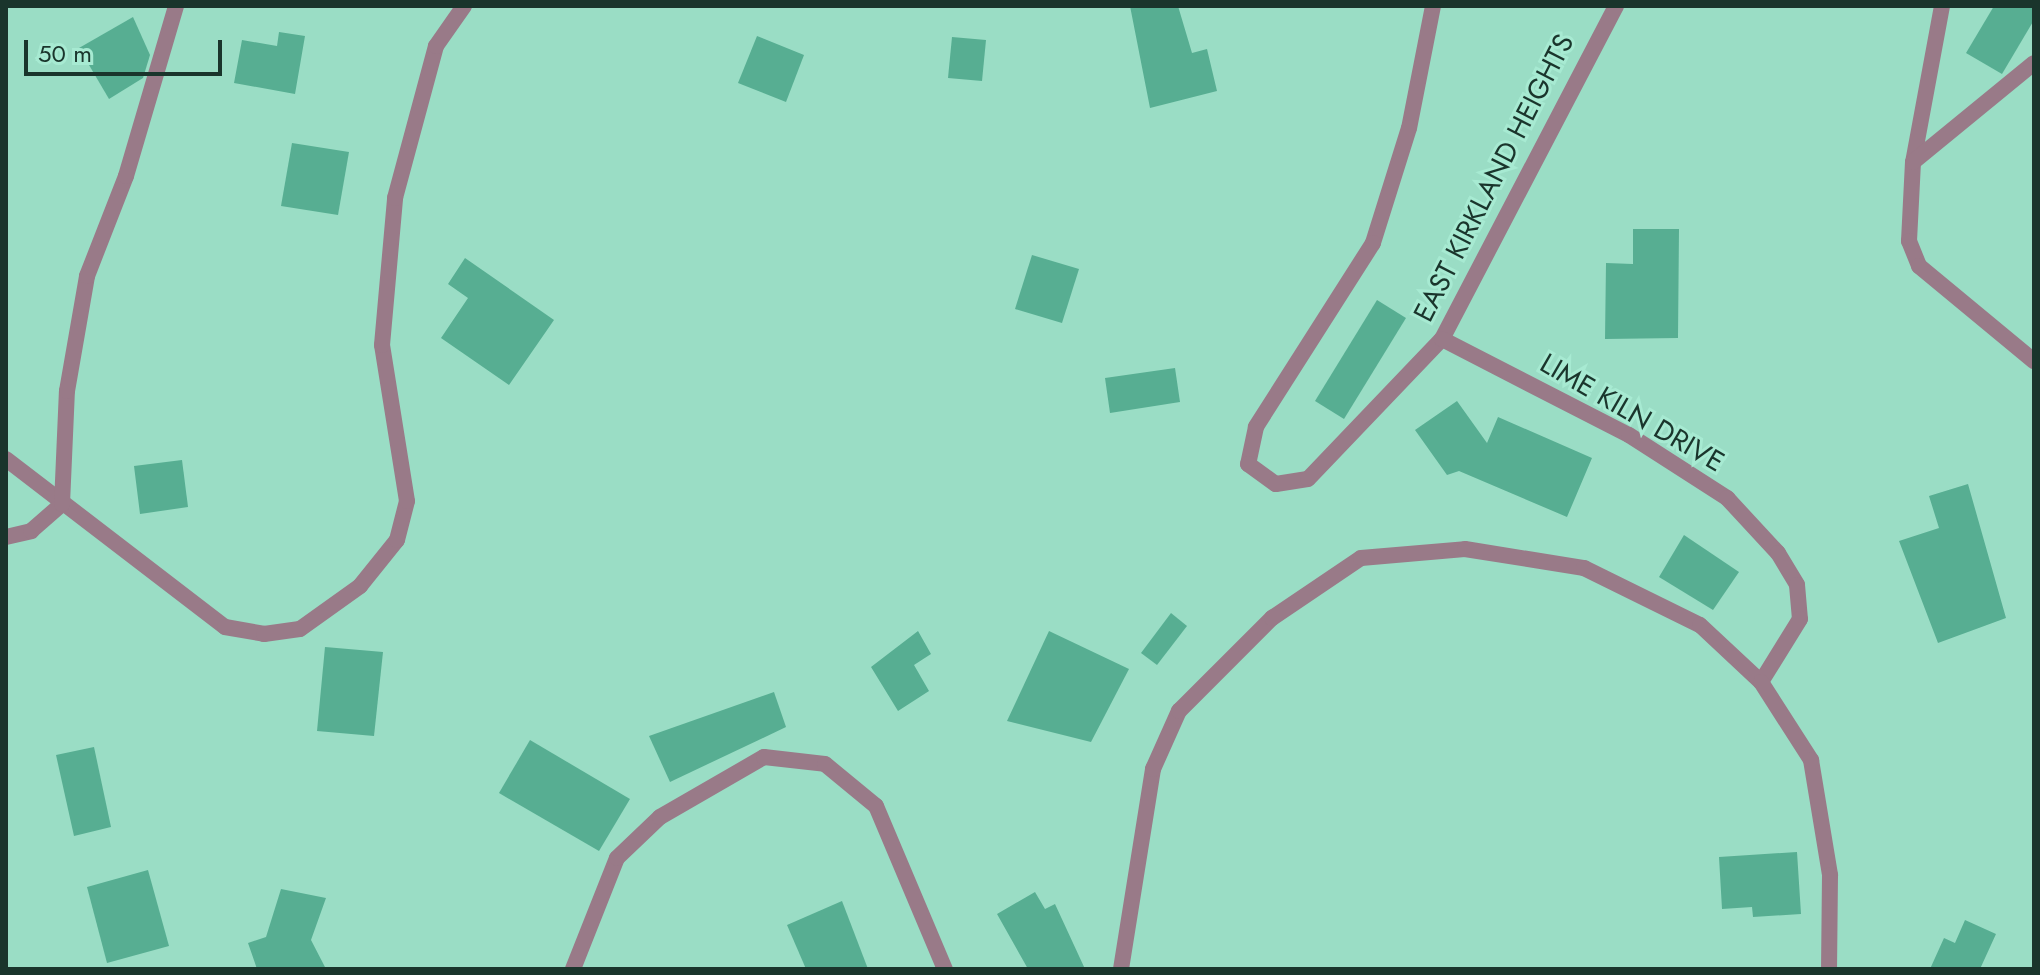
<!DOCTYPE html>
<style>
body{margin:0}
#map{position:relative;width:2040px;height:975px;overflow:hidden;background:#9addc5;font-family:Jost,sans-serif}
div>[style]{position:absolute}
.building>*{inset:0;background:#57ae92}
.minor>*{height:16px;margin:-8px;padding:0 8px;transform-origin:8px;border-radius:8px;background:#997a88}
span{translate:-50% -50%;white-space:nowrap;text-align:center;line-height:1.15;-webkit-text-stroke:6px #a7ead2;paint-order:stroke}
.street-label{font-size:28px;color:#1a352c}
.frame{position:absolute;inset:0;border:8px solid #1a352c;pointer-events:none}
.scale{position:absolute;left:24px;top:40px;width:198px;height:36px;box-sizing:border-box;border:4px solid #1a352c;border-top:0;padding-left:10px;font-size:24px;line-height:28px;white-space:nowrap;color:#1a352c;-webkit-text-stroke:6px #a7ead2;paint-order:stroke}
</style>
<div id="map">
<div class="building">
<i style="clip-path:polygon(1130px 6px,1178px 6px,1192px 53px,1207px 49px,1217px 91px,1150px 108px)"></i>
<i style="clip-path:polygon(1994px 6px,2034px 6px,2034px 20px,2002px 74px,1966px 53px)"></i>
<i style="clip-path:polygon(133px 17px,150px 55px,143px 78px,109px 99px,79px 48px)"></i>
<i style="clip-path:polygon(279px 32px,305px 36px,295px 94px,234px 83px,242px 40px,277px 46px)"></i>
<i style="clip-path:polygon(757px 36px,804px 55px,786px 102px,738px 83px)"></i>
<i style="clip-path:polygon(952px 37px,986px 40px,982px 81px,948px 78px)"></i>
<i style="clip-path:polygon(292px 143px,349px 152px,338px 215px,281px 206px)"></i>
<i style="clip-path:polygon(1633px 229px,1679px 229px,1678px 338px,1605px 339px,1606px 263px,1633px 264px)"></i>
<i style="clip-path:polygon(1032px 255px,1079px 269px,1062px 323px,1015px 309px)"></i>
<i style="clip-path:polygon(465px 258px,554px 320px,509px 385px,441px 338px,468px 298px,448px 284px)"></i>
<i style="clip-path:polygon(1377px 300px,1406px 318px,1344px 419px,1315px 401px)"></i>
<i style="clip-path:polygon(1175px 368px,1180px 402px,1110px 413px,1105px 378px)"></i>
<i style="clip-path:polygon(1457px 401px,1487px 443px,1498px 417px,1592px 458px,1567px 517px,1459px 471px,1447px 475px,1415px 430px)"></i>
<i style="clip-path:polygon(182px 460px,188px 507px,140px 514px,134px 466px)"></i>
<i style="clip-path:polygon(1968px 484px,2006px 618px,1938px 643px,1899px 541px,1939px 528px,1929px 496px)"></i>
<i style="clip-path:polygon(1684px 535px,1739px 572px,1713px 610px,1659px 577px)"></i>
<i style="clip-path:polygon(1171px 613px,1187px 626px,1157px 665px,1141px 653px)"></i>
<i style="clip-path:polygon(918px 631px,931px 654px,914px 665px,929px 691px,898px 711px,871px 667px)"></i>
<i style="clip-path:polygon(1049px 631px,1129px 669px,1091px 742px,1007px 721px)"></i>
<i style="clip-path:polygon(325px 647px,383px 652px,374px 736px,317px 731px)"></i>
<i style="clip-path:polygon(774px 692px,786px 727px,670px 782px,649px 736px)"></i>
<i style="clip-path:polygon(530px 740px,630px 799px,599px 851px,499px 793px)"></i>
<i style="clip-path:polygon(94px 747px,111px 827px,74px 836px,56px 755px)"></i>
<i style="clip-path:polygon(1797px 852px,1801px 914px,1753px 917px,1752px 907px,1722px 909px,1719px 857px)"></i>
<i style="clip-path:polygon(148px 870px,169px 946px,107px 963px,87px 887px)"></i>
<i style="clip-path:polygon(281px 889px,326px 898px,311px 940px,326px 969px,257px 969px,248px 943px,266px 937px)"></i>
<i style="clip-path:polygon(1035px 892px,1045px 909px,1055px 904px,1085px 969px,1028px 969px,997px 914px)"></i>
<i style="clip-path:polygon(842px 901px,868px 969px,806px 969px,787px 925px)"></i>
<i style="clip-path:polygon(1965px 920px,1996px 934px,1980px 969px,1930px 969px,1944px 938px,1955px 943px)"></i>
</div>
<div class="minor">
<i style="left:1433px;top:6px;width:124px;rotate:101.1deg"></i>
<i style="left:1409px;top:128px;width:121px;rotate:107.4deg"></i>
<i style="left:1373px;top:243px;width:218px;rotate:122.5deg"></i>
<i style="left:1256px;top:427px;width:38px;rotate:102deg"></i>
<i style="left:1248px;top:464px;width:34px;rotate:36deg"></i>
<i style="left:1276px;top:484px;width:32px;rotate:-9deg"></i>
<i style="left:1308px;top:479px;width:194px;rotate:-46.3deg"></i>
<i style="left:1442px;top:339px;width:376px;rotate:-62.4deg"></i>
<i style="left:1942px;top:6px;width:159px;rotate:100.5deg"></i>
<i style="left:1913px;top:162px;width:79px;rotate:92.9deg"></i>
<i style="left:1909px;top:241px;width:27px;rotate:68deg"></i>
<i style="left:1919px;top:266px;width:149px;rotate:39.6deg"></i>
<i style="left:1913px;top:162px;width:156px;rotate:-39.3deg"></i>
<i style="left:1442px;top:339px;width:210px;rotate:27.2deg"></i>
<i style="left:1629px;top:435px;width:117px;rotate:32.7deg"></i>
<i style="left:1727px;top:498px;width:75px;rotate:47.2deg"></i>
<i style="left:1778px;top:553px;width:37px;rotate:59deg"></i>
<i style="left:1797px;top:585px;width:34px;rotate:85deg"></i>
<i style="left:1800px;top:619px;width:74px;rotate:121.8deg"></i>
<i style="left:6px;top:459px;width:276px;rotate:37.5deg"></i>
<i style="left:225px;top:627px;width:40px;rotate:10deg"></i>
<i style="left:264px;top:634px;width:36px;rotate:-8deg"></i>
<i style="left:300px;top:629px;width:74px;rotate:-35.6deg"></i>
<i style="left:360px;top:586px;width:59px;rotate:-51.2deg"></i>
<i style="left:397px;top:540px;width:40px;rotate:-75.6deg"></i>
<i style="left:407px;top:501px;width:158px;rotate:-99.1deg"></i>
<i style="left:382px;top:345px;width:148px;rotate:-84.9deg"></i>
<i style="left:395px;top:198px;width:157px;rotate:-74.9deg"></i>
<i style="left:436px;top:46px;width:49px;rotate:-55deg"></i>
<i style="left:6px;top:537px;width:26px;rotate:-13deg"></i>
<i style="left:31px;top:531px;width:41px;rotate:-41.1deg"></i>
<i style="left:62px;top:504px;width:113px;rotate:-87.5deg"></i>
<i style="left:67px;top:391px;width:117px;rotate:-80.1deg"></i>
<i style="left:87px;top:276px;width:107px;rotate:-68.7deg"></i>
<i style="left:126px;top:176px;width:177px;rotate:-73.6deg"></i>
<i style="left:573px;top:969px;width:119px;rotate:-68.4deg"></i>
<i style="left:617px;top:858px;width:59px;rotate:-43.6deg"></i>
<i style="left:660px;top:817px;width:120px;rotate:-30deg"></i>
<i style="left:764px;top:757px;width:61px;rotate:6.5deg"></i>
<i style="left:825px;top:764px;width:66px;rotate:39.5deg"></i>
<i style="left:876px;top:806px;width:177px;rotate:67.1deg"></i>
<i style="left:1121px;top:969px;width:203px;rotate:-80.9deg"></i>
<i style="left:1153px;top:769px;width:64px;rotate:-65.9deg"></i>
<i style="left:1179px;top:711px;width:132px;rotate:-45deg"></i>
<i style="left:1272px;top:618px;width:107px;rotate:-34deg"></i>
<i style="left:1361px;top:558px;width:104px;rotate:-4.9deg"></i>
<i style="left:1465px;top:549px;width:121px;rotate:9.1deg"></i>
<i style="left:1584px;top:568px;width:129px;rotate:26.2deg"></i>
<i style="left:1700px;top:625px;width:83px;rotate:43.1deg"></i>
<i style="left:1761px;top:682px;width:93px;rotate:57.3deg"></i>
<i style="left:1811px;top:760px;width:117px;rotate:80.6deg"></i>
<i style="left:1830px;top:875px;width:94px;rotate:90.6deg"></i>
</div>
<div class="street-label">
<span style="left:1494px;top:178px;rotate:-63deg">EAST KIRKLAND HEIGHTS</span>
<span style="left:1632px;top:413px;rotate:30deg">LIME KILN DRIVE</span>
</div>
<div class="frame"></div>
<div class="scale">50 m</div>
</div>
